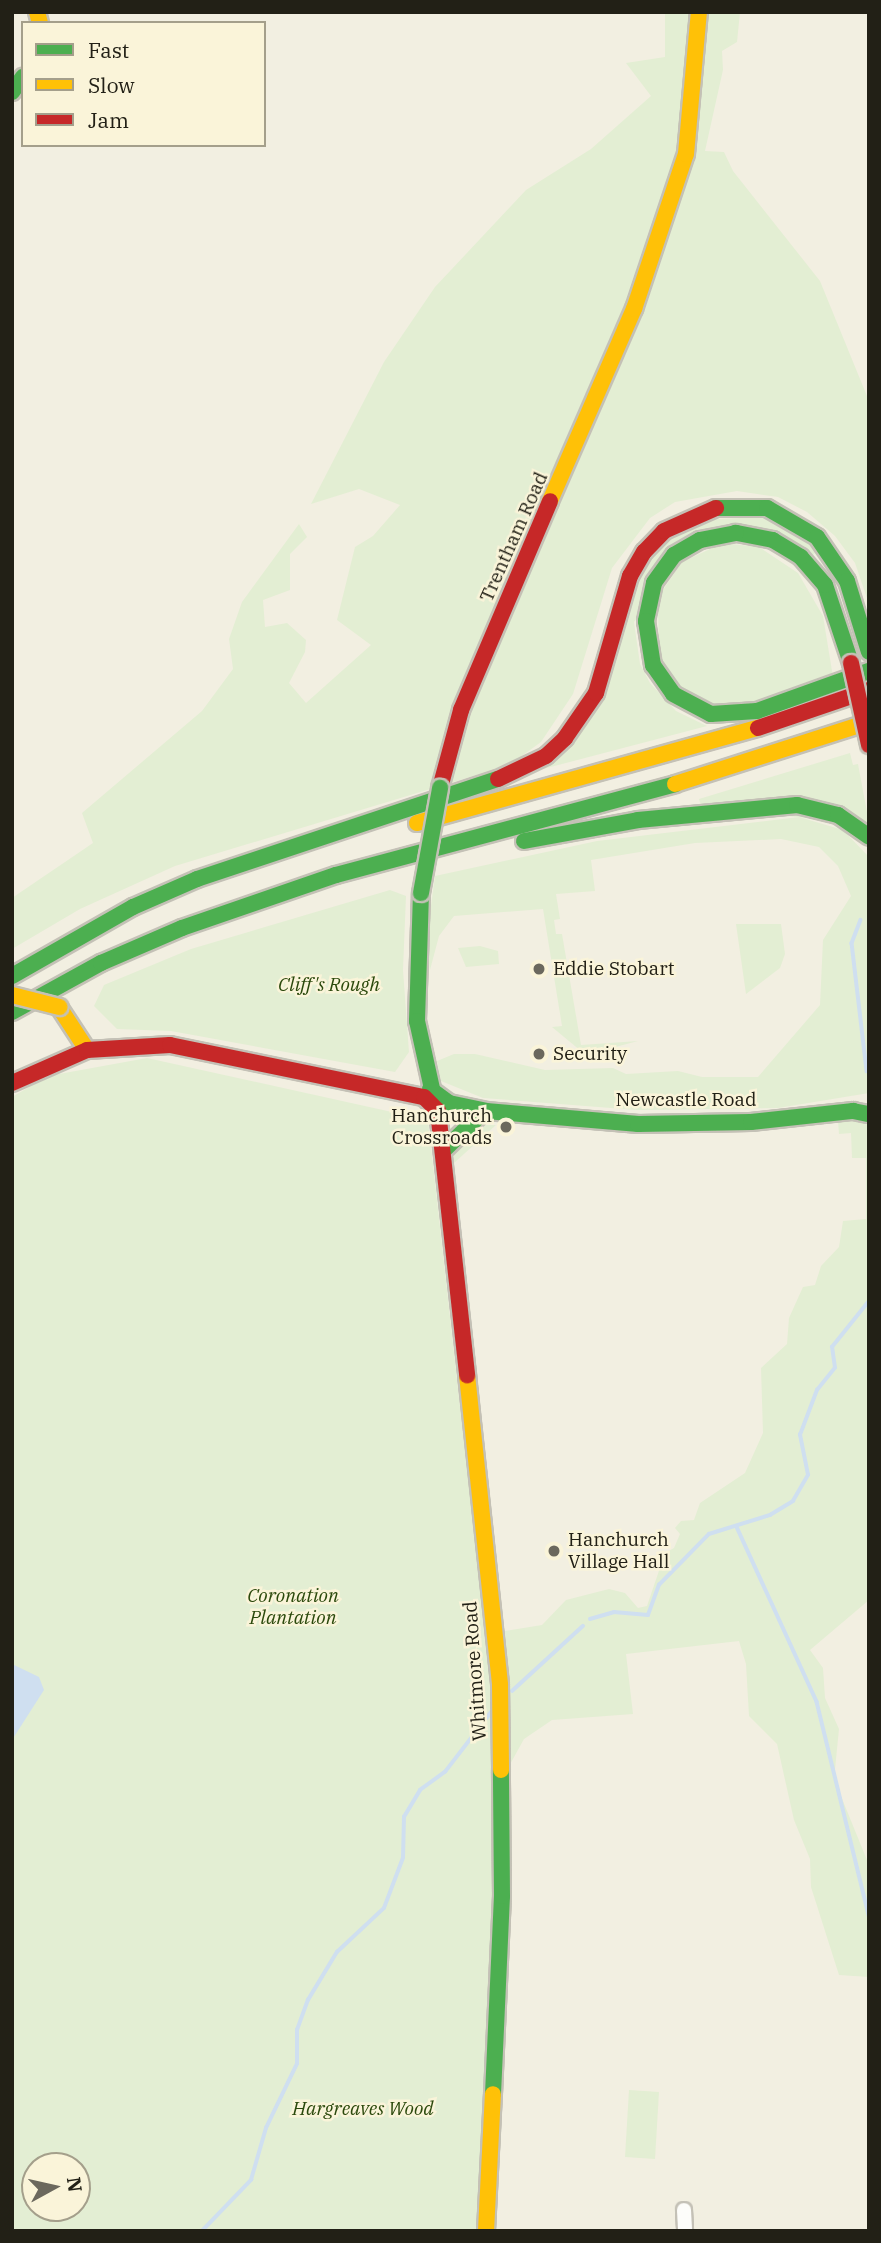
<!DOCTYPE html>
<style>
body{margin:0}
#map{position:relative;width:881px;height:2243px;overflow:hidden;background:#f2efe1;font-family:"IBM Plex Serif",serif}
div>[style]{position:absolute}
.green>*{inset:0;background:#e3eed3}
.water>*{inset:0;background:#cfdff0}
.stream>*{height:3.5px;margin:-1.75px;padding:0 1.75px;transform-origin:1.75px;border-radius:1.75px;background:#cfdff0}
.roads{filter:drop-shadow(2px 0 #c4c1b6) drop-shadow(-2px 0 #c4c1b6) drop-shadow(0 2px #c4c1b6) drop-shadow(0 -2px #c4c1b6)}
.street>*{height:14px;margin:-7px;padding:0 7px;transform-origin:7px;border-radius:7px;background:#fdfdfa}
.fast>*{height:16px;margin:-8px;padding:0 8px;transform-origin:8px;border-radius:8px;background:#4caf50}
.slow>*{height:16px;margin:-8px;padding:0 8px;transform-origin:8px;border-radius:8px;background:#ffc107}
.jam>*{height:16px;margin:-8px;padding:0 8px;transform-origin:8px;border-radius:8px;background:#c62828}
.bridges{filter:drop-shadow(2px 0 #c4c1b6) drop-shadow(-2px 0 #c4c1b6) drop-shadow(0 2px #c4c1b6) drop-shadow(0 -2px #c4c1b6)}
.fast-bridge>*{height:16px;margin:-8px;padding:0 8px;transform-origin:8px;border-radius:8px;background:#4caf50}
.slow-bridge>*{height:16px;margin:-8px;padding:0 8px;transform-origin:8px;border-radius:8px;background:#ffc107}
.jam-bridge>*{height:16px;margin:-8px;padding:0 8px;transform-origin:8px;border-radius:8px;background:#c62828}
.dots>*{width:19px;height:19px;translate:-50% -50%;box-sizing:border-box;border:4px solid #faf4d9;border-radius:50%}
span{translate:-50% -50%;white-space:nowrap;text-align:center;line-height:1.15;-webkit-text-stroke:5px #faf4d9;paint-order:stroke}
.street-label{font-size:19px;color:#222016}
.poi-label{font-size:19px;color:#222016}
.left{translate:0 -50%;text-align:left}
.right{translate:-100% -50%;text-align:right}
.park-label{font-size:19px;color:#2b490c;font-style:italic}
.frame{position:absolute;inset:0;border:14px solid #222016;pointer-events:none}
.legend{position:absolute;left:21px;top:21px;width:245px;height:126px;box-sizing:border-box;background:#faf4d9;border:2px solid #a49f8b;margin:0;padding:9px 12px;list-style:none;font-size:21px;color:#222016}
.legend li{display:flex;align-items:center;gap:14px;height:35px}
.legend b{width:35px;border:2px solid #a49f8b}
.north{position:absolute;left:21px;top:2152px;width:70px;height:70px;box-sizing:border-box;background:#faf4d9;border:2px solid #a49f8b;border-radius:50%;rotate:82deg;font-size:19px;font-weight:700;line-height:28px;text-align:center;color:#222016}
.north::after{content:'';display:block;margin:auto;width:24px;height:32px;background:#6b685d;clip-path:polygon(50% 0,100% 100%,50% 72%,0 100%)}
</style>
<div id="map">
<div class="green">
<i style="clip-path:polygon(665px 12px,740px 12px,737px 42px,722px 51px,723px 70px,705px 151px,724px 152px,733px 171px,820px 281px,869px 401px,869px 604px,855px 563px,835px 536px,807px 512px,778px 497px,737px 491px,675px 502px,650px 518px,612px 568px,573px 694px,541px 742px,519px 758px,490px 771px,175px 866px,80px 909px,12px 949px,12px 898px,93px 843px,82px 813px,202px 711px,233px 669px,229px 639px,242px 602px,299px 524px,307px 537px,290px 554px,290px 590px,263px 600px,265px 627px,287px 623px,306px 640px,305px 652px,289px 683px,306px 703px,371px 645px,337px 620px,355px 547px,373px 536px,400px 505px,359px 489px,311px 504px,384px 362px,435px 287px,526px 190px,591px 149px,651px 96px,626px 63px,665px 57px)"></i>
<i style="clip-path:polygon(762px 517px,818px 550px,811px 557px,704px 529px,634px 622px,640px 664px,650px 683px,676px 711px,707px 726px,543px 769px,556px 758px,630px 592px,660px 545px,697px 520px)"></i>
<i style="clip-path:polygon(723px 543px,759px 547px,798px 573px,823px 616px,833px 677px,785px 695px,720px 707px,679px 690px,659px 663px,658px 597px,682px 562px)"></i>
<i style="clip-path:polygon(850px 753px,853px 765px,858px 764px,869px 823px,702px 809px,699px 799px)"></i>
<i style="clip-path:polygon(799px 817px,843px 830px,869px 857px,869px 1093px,778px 1108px,637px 1110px,483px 1098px,441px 1081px,437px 1061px,454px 1054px,475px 1054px,545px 1070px,613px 1068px,626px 1074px,678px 1071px,702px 1077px,758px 1077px,820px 1005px,823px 940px,851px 896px,838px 866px,819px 847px,781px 839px,695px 843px,591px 860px,595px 891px,556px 894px,560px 919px,554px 920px,556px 934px,562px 934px,581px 1045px,638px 1041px,604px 1050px,581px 1051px,552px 1027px,562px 1026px,543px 909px,454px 916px,439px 936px,430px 970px,426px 942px,435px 876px,597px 841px)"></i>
<i style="clip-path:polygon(390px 890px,406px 896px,403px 970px,409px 1052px,395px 1072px,171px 1031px,117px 1029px,94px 1006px,104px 985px,191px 949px)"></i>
<i style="clip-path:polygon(736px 924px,781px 924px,785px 954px,780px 968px,746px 994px)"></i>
<i style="clip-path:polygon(480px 946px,498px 951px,499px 964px,466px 967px,458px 948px)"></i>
<i style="clip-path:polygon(evenodd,147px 1058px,428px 1120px,487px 1648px,505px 1631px,542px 1625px,566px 1600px,609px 1589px,625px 1593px,638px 1608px,647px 1606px,665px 1553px,674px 1548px,680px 1534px,675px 1528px,681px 1521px,694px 1520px,700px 1503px,745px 1473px,763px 1433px,761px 1368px,787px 1344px,789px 1318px,803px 1287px,815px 1285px,821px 1266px,839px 1247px,843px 1221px,866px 1219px,866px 1158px,852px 1158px,851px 1133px,839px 1134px,838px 1121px,869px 1120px,869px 1600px,810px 1650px,823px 1668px,825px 1698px,839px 1729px,834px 1779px,869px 1865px,869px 1977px,839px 1975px,811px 1887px,810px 1859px,794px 1820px,777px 1744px,749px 1716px,746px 1664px,739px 1641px,626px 1654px,633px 1714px,552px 1720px,524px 1739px,498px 1786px,480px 2231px,12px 2231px,12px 1097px,48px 1076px,147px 1058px,35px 2166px,77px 2166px,77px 2208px,35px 2208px,35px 2166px)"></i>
<i style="clip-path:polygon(476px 1125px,496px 1125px,454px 1163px,453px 1150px)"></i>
<i style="clip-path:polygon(629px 2090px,659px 2092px,655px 2159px,625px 2157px)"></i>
</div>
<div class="water">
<i style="clip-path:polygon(12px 1664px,39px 1677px,44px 1690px,12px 1740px)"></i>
</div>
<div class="stream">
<i style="left:861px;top:920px;width:25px;rotate:111deg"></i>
<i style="left:852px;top:943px;width:129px;rotate:83.3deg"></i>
<i style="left:737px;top:1527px;width:192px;rotate:65.4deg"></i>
<i style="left:817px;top:1702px;width:220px;rotate:76.3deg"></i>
<i style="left:590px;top:1619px;width:25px;rotate:-16deg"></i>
<i style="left:614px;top:1612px;width:34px;rotate:5deg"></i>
<i style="left:648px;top:1615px;width:32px;rotate:-70deg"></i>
<i style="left:659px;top:1585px;width:71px;rotate:-45.6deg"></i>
<i style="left:709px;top:1534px;width:64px;rotate:-17.3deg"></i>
<i style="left:770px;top:1515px;width:27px;rotate:-31deg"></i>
<i style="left:793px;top:1501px;width:30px;rotate:-60deg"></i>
<i style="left:808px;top:1475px;width:41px;rotate:-101.3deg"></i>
<i style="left:800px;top:1435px;width:48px;rotate:-69.3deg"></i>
<i style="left:817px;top:1390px;width:28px;rotate:-51deg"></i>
<i style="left:835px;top:1368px;width:21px;rotate:-98deg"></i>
<i style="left:832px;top:1347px;width:59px;rotate:-51.2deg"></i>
<i style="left:512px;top:1691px;width:96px;rotate:-42.5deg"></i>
<i style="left:202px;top:2231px;width:71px;rotate:-46.1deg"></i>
<i style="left:251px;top:2180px;width:54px;rotate:-73.9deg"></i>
<i style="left:266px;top:2128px;width:71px;rotate:-64.2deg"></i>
<i style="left:297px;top:2064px;width:34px;rotate:-90deg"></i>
<i style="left:297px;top:2030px;width:32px;rotate:-70deg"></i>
<i style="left:308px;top:2000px;width:56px;rotate:-58.9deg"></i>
<i style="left:337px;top:1952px;width:64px;rotate:-43.1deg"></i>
<i style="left:384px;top:1908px;width:53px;rotate:-69.2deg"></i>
<i style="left:403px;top:1858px;width:41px;rotate:-88.6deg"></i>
<i style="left:404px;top:1817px;width:31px;rotate:-59deg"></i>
<i style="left:420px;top:1790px;width:31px;rotate:-36deg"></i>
<i style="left:445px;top:1772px;width:77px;rotate:-52.4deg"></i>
</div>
<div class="roads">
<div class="street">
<i style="left:684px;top:2210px;width:21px;rotate:87deg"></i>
</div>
<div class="fast">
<i style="left:12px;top:92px;width:19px;rotate:-54deg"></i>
<i style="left:716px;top:508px;width:51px"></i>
<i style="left:767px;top:508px;width:58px;rotate:30.1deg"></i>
<i style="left:817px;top:537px;width:53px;rotate:55.7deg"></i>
<i style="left:847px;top:581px;width:74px;rotate:72.8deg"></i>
<i style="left:851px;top:663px;width:82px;rotate:-108.4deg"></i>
<i style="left:825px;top:585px;width:37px;rotate:-131deg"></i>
<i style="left:801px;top:557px;width:33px;rotate:-149deg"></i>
<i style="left:773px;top:540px;width:38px;rotate:-169deg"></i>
<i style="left:736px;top:533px;width:37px;rotate:169deg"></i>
<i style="left:700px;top:540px;width:30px;rotate:150deg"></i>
<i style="left:674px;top:555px;width:34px;rotate:126deg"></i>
<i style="left:654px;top:583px;width:39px;rotate:102deg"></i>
<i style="left:646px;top:621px;width:45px;rotate:81deg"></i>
<i style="left:653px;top:665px;width:35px;rotate:55deg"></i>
<i style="left:673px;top:694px;width:43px;rotate:27.8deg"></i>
<i style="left:711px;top:714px;width:46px;rotate:-3.7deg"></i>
<i style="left:757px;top:711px;width:119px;rotate:-19.7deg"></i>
<i style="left:524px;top:841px;width:116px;rotate:-10.4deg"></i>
<i style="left:638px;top:820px;width:160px;rotate:-5.4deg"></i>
<i style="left:797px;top:805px;width:42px;rotate:13.7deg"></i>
<i style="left:838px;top:815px;width:38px;rotate:35deg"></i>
<i style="left:421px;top:893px;width:128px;rotate:91.8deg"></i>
<i style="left:417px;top:1021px;width:83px;rotate:77.5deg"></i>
<i style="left:12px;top:976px;width:139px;rotate:-29.7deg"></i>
<i style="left:133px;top:907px;width:70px;rotate:-23.6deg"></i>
<i style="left:197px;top:879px;width:317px;rotate:-18.4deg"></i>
<i style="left:12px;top:1012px;width:102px;rotate:-28.8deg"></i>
<i style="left:101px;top:963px;width:88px;rotate:-23.4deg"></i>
<i style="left:182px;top:928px;width:163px;rotate:-19deg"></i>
<i style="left:336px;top:875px;width:351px;rotate:-15deg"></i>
<i style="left:430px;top:1089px;width:24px;rotate:36deg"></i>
<i style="left:449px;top:1103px;width:38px;rotate:12deg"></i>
<i style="left:486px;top:1111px;width:153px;rotate:4.9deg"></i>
<i style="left:638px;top:1124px;width:113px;rotate:-1deg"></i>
<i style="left:751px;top:1122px;width:103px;rotate:-6.2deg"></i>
<i style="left:853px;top:1111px;width:16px;rotate:11deg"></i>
<i style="left:444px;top:1150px;width:46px;rotate:-44.1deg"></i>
<i style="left:493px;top:2094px;width:198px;rotate:-87.4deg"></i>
<i style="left:502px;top:1896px;width:126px;rotate:-90.5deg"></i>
</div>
<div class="slow">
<i style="left:37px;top:12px;width:11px;rotate:75deg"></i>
<i style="left:550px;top:501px;width:210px;rotate:-66.4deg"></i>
<i style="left:634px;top:309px;width:163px;rotate:-71.5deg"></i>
<i style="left:686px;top:154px;width:143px;rotate:-84.8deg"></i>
<i style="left:675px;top:784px;width:204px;rotate:-17.7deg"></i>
<i style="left:417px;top:823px;width:354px;rotate:-15.6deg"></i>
<i style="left:59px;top:1007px;width:51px;rotate:56.9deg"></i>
<i style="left:467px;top:1375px;width:312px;rotate:83.9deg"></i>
<i style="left:500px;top:1685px;width:85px;rotate:89.3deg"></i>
<i style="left:486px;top:2231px;width:137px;rotate:-87.1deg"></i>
</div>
<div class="jam">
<i style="left:758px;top:728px;width:117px;rotate:-18.9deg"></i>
<i style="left:498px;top:779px;width:53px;rotate:-25.6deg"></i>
<i style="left:546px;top:756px;width:26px;rotate:-43deg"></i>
<i style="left:565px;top:738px;width:55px;rotate:-55.4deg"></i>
<i style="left:596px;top:693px;width:122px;rotate:-73.8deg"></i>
<i style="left:630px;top:576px;width:28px;rotate:-60deg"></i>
<i style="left:644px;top:552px;width:29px;rotate:-46deg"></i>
<i style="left:664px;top:531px;width:57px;rotate:-23.9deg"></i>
<i style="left:440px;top:788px;width:81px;rotate:-74.9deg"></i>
<i style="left:461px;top:710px;width:227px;rotate:-66.9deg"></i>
<i style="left:12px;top:1083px;width:82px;rotate:-23.7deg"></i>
<i style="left:87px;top:1050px;width:83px;rotate:-3.4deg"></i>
<i style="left:170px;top:1045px;width:259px;rotate:11.6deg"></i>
<i style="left:424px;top:1097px;width:20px;rotate:45deg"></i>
<i style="left:438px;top:1111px;width:266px;rotate:83.7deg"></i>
</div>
</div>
<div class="bridges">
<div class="fast-bridge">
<i style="left:421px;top:893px;width:107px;rotate:-79.7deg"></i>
</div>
<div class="slow-bridge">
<i style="left:12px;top:995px;width:49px;rotate:14.3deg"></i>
</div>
<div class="jam-bridge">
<i style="left:851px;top:663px;width:84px;rotate:77.6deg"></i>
</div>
</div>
<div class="dots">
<i style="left:539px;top:969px;background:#6b685d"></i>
<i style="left:539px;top:1054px;background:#6b685d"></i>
<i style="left:506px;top:1127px;background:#6b685d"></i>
<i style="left:554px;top:1551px;background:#6b685d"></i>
</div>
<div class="street-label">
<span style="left:514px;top:537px;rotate:-66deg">Trentham Road</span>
<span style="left:686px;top:1100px">Newcastle Road</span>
<span style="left:475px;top:1671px;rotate:-94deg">Whitmore Road</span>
</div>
<div class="poi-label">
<span class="left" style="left:553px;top:969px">Eddie Stobart</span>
<span class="left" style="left:553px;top:1054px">Security</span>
<span class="right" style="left:492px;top:1127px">Hanchurch<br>Crossroads</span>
<span class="left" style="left:568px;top:1551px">Hanchurch<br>Village Hall</span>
</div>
<div class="park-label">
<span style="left:329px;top:985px">Cliff's Rough</span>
<span style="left:293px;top:1607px">Coronation<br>Plantation</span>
<span style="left:363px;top:2109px">Hargreaves Wood</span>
</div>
<div class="frame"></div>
<ul class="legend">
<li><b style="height:9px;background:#4caf50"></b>Fast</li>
<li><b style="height:9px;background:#ffc107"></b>Slow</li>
<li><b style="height:9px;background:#c62828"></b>Jam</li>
</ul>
<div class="north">N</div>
</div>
